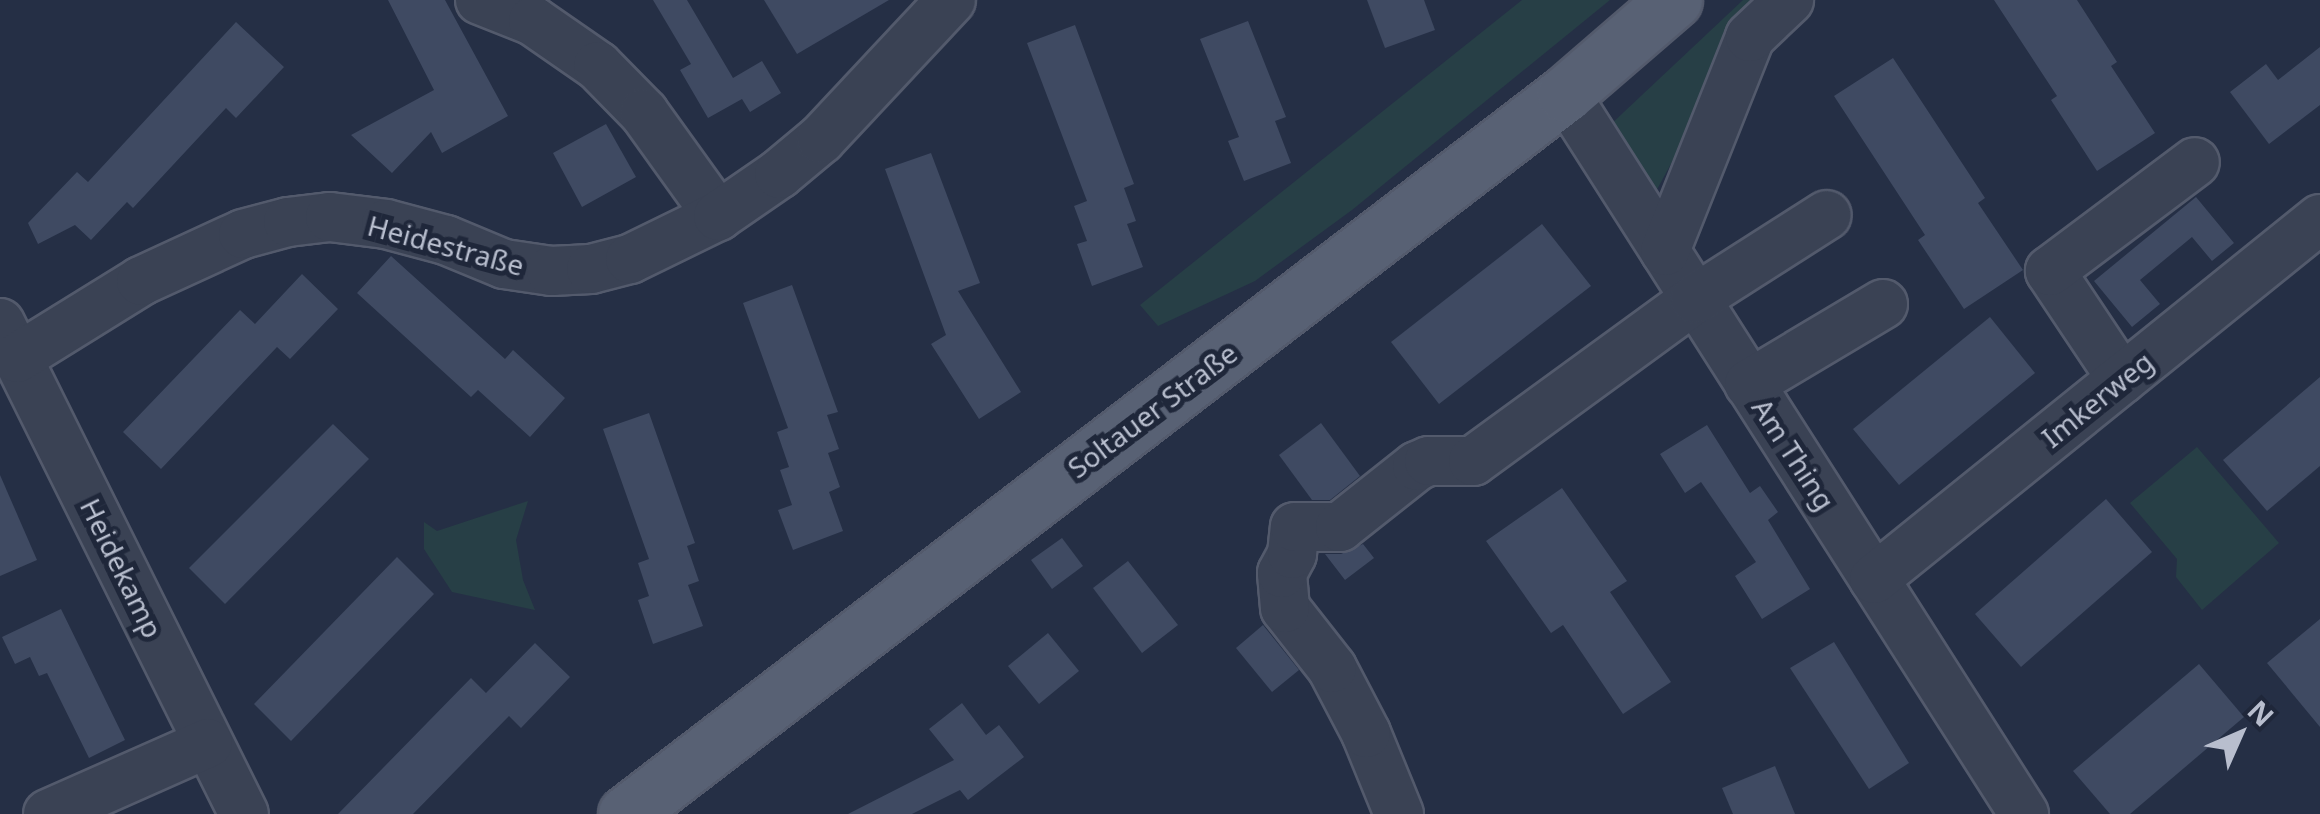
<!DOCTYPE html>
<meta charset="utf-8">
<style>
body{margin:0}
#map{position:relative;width:2320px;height:814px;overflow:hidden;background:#252f45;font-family:"Noto Sans",sans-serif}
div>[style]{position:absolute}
.green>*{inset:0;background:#273f46}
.building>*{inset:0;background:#3f4a62}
.roads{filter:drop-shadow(2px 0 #535a6c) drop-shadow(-2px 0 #535a6c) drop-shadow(0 2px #535a6c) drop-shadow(0 -2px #535a6c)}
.minor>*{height:48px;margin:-24px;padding:0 24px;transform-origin:24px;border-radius:24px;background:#3a4254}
.major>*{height:55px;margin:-27.5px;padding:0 27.5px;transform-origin:27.5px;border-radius:27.5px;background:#586174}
span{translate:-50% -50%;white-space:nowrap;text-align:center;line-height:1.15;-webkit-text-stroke:10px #1f273a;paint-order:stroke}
.street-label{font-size:28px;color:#b8bece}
.north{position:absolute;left:2190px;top:684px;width:100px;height:100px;-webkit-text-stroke:8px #1f273a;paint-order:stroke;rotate:45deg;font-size:28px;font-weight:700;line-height:40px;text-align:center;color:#b8bece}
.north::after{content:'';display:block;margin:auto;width:35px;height:45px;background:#b8bece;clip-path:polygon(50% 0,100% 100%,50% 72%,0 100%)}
</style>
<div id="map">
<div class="green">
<i style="clip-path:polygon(1522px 0,1610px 0,1352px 210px,1255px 281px,1158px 326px,1140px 305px)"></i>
<i style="clip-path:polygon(1743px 0,1778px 0,1737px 42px,1654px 195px,1608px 127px)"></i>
<i style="clip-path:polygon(2197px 447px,2279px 543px,2202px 610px,2176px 577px,2177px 559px,2130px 503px)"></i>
<i style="clip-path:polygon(528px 501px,516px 540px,523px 580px,535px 610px,452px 592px,424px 549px,424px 522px,437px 531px)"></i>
</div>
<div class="building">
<i style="clip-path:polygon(388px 0,445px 0,508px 116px,442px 153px,431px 132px,392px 173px,351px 135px,434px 90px)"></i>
<i style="clip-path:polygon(653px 0,687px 0,733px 78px,762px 61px,781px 93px,750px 112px,742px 99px,708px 118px,680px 70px,691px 64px)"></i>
<i style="clip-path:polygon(764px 0,889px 0,797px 54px)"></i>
<i style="clip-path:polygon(1367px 0,1424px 0,1435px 30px,1385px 48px)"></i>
<i style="clip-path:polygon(1994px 0,2077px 0,2117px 62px,2111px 66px,2155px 133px,2097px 171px,2051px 100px,2057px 96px)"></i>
<i style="clip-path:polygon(1248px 21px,1286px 117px,1275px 121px,1291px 163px,1244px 181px,1228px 141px,1239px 137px,1200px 39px)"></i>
<i style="clip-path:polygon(236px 22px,284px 67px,236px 118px,226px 108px,133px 208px,127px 202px,91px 240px,75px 225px,38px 244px,28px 223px,77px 172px,88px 182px)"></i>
<i style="clip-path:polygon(1075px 25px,1134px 184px,1124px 188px,1136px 221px,1127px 224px,1143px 267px,1092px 286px,1077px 244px,1087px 241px,1074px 206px,1087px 201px,1027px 43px)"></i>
<i style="clip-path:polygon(2320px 47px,2320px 105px,2269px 144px,2230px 92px,2266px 64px,2278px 80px)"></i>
<i style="clip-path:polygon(1893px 58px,1985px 198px,1978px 203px,2023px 270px,1964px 309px,1918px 240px,1925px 235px,1834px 96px)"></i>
<i style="clip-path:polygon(606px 124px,636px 177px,582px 207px,553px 153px)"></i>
<i style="clip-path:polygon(931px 153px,980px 283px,958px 291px,1021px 392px,979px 419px,931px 344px,946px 335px,885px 169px)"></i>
<i style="clip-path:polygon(2196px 197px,2234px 243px,2212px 261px,2192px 237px,2140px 280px,2160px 304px,2132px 327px,2094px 281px)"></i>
<i style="clip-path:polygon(1542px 224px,1591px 286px,1439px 404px,1391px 342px)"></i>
<i style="clip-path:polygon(391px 256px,505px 359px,513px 350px,565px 398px,530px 437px,478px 390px,471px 397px,357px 293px)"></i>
<i style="clip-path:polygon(302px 274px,338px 309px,290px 359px,277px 347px,161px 469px,123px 432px,240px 310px,255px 324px)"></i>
<i style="clip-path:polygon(792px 285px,838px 412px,827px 415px,839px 449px,828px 453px,840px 487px,829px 492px,843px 531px,793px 550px,778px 510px,792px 505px,780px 470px,789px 467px,777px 432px,788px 428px,743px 303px)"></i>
<i style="clip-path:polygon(1990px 317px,2035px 373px,1899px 485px,1853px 429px)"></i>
<i style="clip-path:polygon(2320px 377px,2320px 466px,2267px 511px,2223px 460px)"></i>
<i style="clip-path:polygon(649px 413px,695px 543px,687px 546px,699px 581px,688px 585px,703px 626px,653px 644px,638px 600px,649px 596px,638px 563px,649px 559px,603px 429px)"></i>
<i style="clip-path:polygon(1321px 423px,1360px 476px,1330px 500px,1312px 500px,1279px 455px)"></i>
<i style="clip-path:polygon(333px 424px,369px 459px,225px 604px,189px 568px)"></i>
<i style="clip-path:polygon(1707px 425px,1750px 493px,1760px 486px,1778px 512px,1768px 520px,1810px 589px,1762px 619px,1735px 576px,1756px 562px,1701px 482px,1685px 493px,1660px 454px)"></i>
<i style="clip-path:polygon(0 475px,37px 560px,0 576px)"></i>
<i style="clip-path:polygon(1562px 488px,1627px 581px,1610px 592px,1671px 682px,1623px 714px,1563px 625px,1551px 633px,1486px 541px)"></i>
<i style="clip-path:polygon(2106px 499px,2152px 552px,2021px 667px,1975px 614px)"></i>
<i style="clip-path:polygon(1062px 538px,1083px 566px,1052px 589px,1031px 560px)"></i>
<i style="clip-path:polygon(1363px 544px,1374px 558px,1345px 580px,1325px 554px,1341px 554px)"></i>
<i style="clip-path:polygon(397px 557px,434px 594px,291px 741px,254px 704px)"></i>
<i style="clip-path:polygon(1128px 561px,1178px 625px,1142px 653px,1093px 588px)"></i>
<i style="clip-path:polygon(61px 609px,125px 740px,89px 758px,47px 673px,39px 676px,30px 657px,15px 664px,2px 637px)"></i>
<i style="clip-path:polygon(2320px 619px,2320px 727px,2267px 663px)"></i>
<i style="clip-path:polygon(1263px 625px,1299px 670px,1272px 692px,1236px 648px)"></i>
<i style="clip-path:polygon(1048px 633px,1079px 671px,1039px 704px,1008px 666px)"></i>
<i style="clip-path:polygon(1834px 642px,1909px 763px,1869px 789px,1790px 668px)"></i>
<i style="clip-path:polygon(535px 643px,570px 677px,521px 728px,509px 716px,413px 814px,338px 814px,471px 678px,486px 693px)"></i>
<i style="clip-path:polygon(2199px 664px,2244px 717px,2130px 814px,2110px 814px,2073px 771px)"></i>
<i style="clip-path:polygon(962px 703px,986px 735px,999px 725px,1024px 757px,968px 800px,960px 790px,912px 814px,848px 814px,954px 760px,929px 729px)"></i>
<i style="clip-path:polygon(1775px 766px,1795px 814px,1733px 814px,1722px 788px)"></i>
</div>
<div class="roads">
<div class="minor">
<i style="left:480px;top:0;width:57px;rotate:21.6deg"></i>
<i style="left:533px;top:21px;width:79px;rotate:34.7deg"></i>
<i style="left:598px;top:66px;width:66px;rotate:45.6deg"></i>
<i style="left:644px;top:113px;width:127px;rotate:54.3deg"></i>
<i style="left:1565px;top:94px;width:854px;rotate:57.48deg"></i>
<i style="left:1665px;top:251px;width:230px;rotate:-68.3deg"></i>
<i style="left:1750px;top:37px;width:54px;rotate:-43.5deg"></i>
<i style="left:0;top:323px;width:548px;rotate:63.58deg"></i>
<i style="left:17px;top:358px;width:146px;rotate:-31.8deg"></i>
<i style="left:141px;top:281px;width:112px;rotate:-24.7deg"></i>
<i style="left:243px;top:234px;width:47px;rotate:-14.9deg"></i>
<i style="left:288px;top:222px;width:42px;rotate:-6.8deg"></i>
<i style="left:330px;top:217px;width:56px;rotate:7.1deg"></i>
<i style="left:386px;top:224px;width:62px;rotate:14.9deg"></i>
<i style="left:446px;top:240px;width:63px;rotate:22.5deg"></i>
<i style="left:504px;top:264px;width:48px;rotate:8.5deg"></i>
<i style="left:551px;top:271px;width:40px;rotate:-2.9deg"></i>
<i style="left:591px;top:269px;width:40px;rotate:-14.4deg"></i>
<i style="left:630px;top:259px;width:98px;rotate:-26deg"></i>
<i style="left:718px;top:216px;width:74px;rotate:-34.5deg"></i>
<i style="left:779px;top:174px;width:55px;rotate:-39.8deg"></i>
<i style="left:821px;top:139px;width:190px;rotate:-46.9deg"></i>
<i style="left:2122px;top:379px;width:130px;rotate:-123.7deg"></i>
<i style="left:2050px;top:271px;width:181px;rotate:-36.9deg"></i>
<i style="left:1749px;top:384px;width:156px;rotate:-30.8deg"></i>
<i style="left:1874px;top:579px;width:573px;rotate:-38.91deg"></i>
<i style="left:48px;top:814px;width:175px;rotate:-23.9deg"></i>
<i style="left:1399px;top:814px;width:87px;rotate:-112.2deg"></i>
<i style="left:1366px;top:733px;width:73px;rotate:-117.6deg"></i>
<i style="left:1332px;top:668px;width:76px;rotate:-128.1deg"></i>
<i style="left:1285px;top:608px;width:35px;rotate:-95deg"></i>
<i style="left:1282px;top:573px;width:21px;rotate:-62deg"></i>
<i style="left:1292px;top:554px;width:27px;rotate:-84deg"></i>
<i style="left:1295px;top:527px;width:45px"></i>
<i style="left:1340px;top:527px;width:98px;rotate:-38.4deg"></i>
<i style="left:1417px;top:466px;width:13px;rotate:-23deg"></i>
<i style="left:1429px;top:461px;width:44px"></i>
<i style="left:1473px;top:461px;width:275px;rotate:-36.1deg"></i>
<i style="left:1695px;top:299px;width:156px;rotate:-32.5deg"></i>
</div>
<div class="major">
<i style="left:626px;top:814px;width:1183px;rotate:-37.48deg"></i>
<i style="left:1565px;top:94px;width:144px;rotate:-40.8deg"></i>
</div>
</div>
<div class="street-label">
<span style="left:446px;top:245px;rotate:15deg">Heidestraße</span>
<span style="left:2097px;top:399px;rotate:-39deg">Imkerweg</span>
<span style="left:1152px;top:410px;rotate:-37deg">Soltauer Straße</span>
<span style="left:1794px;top:454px;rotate:57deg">Am Thing</span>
<span style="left:122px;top:568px;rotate:64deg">Heidekamp</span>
</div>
<div class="north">N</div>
</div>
